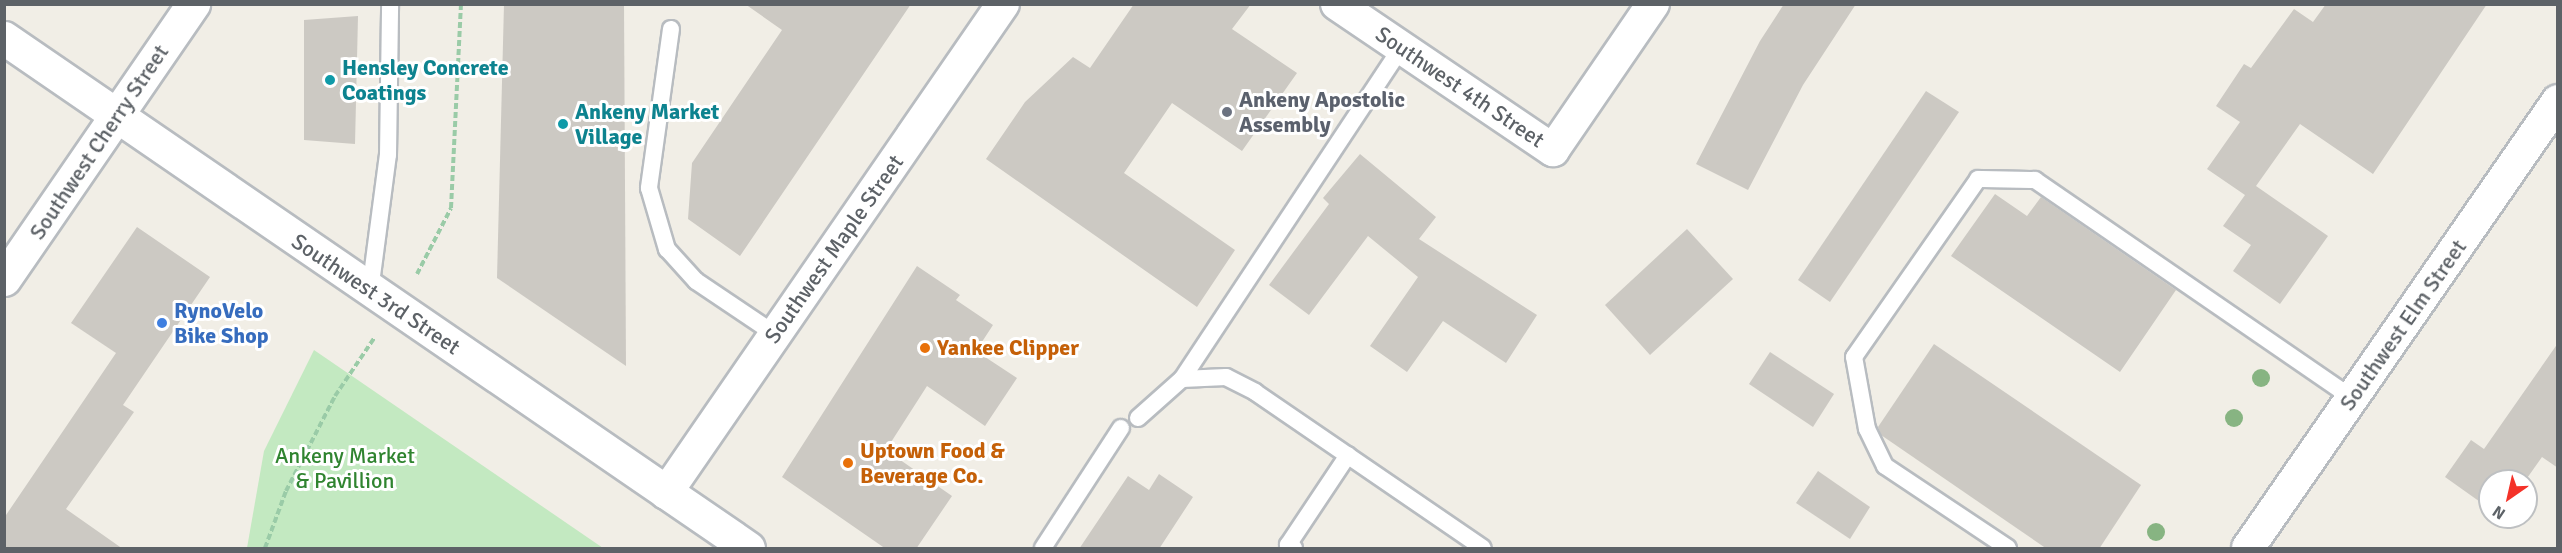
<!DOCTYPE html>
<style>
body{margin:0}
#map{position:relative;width:2562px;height:553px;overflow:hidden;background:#f1eee6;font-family:Signika,sans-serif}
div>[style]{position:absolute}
.green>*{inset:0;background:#c3e9c1}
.building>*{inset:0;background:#ccc9c3}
.path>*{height:4px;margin-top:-2px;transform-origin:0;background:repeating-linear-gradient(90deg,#9acba7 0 6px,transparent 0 9px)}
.roads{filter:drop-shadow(2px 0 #b8bcc0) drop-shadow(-2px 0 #b8bcc0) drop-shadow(0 2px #b8bcc0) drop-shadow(0 -2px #b8bcc0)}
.service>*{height:16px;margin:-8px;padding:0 8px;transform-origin:8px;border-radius:8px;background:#fff}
.minor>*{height:32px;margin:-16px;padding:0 16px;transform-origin:16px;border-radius:16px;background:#fff}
.tertiary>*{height:33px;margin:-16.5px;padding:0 16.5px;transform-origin:16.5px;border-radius:16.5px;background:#fff}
.trees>*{width:18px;height:18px;margin:-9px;border-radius:50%;background:#87b482}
.dots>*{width:16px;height:16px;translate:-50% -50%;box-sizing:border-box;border:3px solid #fff;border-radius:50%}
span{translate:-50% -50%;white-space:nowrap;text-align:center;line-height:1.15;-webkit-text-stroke:6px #fff;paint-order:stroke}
.culture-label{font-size:22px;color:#0d838f;font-weight:700}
.left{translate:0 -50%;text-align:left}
.street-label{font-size:22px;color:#5d6267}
.worship-label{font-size:22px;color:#5b616d;font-weight:700}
.shop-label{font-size:22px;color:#366cbe;font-weight:700}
.food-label{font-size:22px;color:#c56008;font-weight:700}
.park-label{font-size:22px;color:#308430}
.frame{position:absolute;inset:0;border:6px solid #5d6267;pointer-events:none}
.north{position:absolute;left:2478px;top:469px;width:60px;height:60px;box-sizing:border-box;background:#fff;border:2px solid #bec0c2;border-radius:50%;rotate:214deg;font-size:16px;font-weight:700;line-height:24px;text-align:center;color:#5d6267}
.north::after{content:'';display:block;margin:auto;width:21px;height:27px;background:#f43229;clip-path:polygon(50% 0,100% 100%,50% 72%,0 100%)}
</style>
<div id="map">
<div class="green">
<i style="clip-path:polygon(314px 350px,603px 548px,247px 548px,264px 451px)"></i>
</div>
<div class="building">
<i style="clip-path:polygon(504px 4px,624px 4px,626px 366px,497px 278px)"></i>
<i style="clip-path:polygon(745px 4px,911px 4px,740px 256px,688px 219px,692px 163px,782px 30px)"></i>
<i style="clip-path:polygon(1134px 4px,1251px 4px,1232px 29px,1297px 73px,1242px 151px,1172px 103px,1124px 173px,1235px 250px,1197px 307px,986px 159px,1025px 102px,1073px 57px,1090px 68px)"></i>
<i style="clip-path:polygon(1784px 4px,1856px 4px,1803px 85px,1748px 190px,1696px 164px,1760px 41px)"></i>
<i style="clip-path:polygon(2326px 4px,2487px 4px,2373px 174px,2300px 124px,2256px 186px,2328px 236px,2280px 304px,2233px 271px,2251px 245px,2223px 226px,2245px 195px,2207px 169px,2240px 122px,2216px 106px,2244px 64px,2251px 68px,2294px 9px,2313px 22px)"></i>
<i style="clip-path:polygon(358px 16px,355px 144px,304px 140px,304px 20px)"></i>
<i style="clip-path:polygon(1926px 91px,1959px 112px,1830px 302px,1798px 280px)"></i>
<i style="clip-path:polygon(1360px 154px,1436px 217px,1419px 239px,1537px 315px,1506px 363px,1443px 321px,1407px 372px,1370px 346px,1418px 277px,1368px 236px,1309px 315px,1269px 285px,1329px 204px,1323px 198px)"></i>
<i style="clip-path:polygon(1995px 194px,2027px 216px,2041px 197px,2176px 290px,2120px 372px,1951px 256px)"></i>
<i style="clip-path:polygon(137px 227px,210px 277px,123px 405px,134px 412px,66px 509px,123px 549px,4px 549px,4px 518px,116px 353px,71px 323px)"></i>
<i style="clip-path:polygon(1687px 229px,1733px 279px,1650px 355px,1605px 305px)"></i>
<i style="clip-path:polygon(917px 266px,960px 295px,956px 300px,993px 325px,976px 351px,1017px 378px,985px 426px,927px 386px,886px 450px,952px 496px,916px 549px,886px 549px,782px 477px)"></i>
<i style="clip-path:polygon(2558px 343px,2558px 468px,2542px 457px,2525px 481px,2490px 481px,2490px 509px,2445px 477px,2471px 440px,2484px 449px)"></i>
<i style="clip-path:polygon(1934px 344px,2141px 485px,2099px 549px,2047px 549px,1881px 435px,1878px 427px)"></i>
<i style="clip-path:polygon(1770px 352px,1834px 394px,1813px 427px,1749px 384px)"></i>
<i style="clip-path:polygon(1818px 471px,1870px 507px,1850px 539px,1796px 503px)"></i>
<i style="clip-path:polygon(1159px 474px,1193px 497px,1159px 549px,1079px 549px,1128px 476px,1149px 490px)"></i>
</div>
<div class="path">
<i style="left:417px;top:274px;width:74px;rotate:-62.7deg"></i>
<i style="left:451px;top:208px;width:204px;rotate:-87.2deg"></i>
<i style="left:265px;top:548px;width:61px;rotate:-69.8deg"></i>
<i style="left:286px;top:491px;width:107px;rotate:-62.7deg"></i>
<i style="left:335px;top:396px;width:71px;rotate:-55.9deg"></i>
</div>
<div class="roads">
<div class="service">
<i style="left:671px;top:29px;width:161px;rotate:97.9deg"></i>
<i style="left:649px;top:188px;width:64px;rotate:73.6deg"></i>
<i style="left:667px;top:249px;width:43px;rotate:47.8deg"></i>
<i style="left:696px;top:281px;width:95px;rotate:33.9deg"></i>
<i style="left:370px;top:291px;width:137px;rotate:-82.5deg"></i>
<i style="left:388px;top:155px;width:151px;rotate:-89.2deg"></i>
<i style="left:1182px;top:379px;width:397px;rotate:-56.5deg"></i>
<i style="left:1138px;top:418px;width:59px;rotate:-41.6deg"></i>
<i style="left:1182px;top:379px;width:44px;rotate:-2.6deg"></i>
<i style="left:1226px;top:377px;width:33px;rotate:27deg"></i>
<i style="left:1255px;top:392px;width:276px;rotate:34.4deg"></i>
<i style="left:1043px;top:548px;width:143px;rotate:-57deg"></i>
<i style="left:1294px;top:548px;width:7px;rotate:-153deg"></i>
<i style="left:1288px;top:545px;width:108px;rotate:-56.3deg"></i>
<i style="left:2008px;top:548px;width:148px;rotate:-146.3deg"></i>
<i style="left:1885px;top:466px;width:41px;rotate:-115.9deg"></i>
<i style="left:1867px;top:429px;width:73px;rotate:-100.2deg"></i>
<i style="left:1854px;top:357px;width:217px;rotate:-55.1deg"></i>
<i style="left:1978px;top:179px;width:57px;rotate:1deg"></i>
<i style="left:2035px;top:180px;width:385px;rotate:34.5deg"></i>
</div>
<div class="minor">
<i style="left:1337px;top:4px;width:261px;rotate:34.1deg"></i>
<i style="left:1553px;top:150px;width:177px;rotate:-55.6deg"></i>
<i style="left:666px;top:493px;width:594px;rotate:-55.43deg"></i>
<i style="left:2248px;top:548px;width:544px;rotate:-55.26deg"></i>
</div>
<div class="tertiary">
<i style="left:4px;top:38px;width:902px;rotate:34.43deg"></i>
<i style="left:4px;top:279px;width:334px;rotate:-55.5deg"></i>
</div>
</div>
<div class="trees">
<i style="left:2261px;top:378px"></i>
<i style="left:2234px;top:418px"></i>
<i style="left:2156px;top:532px"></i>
</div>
<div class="dots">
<i style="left:330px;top:80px;background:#0f9aa8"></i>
<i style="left:1227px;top:112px;background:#6b7280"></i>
<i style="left:563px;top:124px;background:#0f9aa8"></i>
<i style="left:162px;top:323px;background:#3f7fe0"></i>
<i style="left:925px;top:348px;background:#e8710a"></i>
<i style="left:848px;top:463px;background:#e8710a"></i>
</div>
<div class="culture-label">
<span class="left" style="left:342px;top:80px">Hensley Concrete<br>Coatings</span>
<span class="left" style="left:575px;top:124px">Ankeny Market<br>Village</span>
</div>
<div class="street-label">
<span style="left:1460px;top:87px;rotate:34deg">Southwest 4th Street</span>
<span style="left:99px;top:142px;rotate:-56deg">Southwest Cherry Street</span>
<span style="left:834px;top:249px;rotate:-55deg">Southwest Maple Street</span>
<span style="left:376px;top:294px;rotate:34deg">Southwest 3rd Street</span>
<span style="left:2403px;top:325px;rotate:-55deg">Southwest Elm Street</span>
</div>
<div class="worship-label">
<span class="left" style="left:1239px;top:112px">Ankeny Apostolic<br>Assembly</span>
</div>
<div class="shop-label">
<span class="left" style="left:174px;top:323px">RynoVelo<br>Bike Shop</span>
</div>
<div class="food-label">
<span class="left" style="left:937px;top:348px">Yankee Clipper</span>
<span class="left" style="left:860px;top:463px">Uptown Food &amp;<br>Beverage Co.</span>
</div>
<div class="park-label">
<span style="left:345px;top:468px">Ankeny Market<br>&amp; Pavillion</span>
</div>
<div class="frame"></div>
<div class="north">N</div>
</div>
